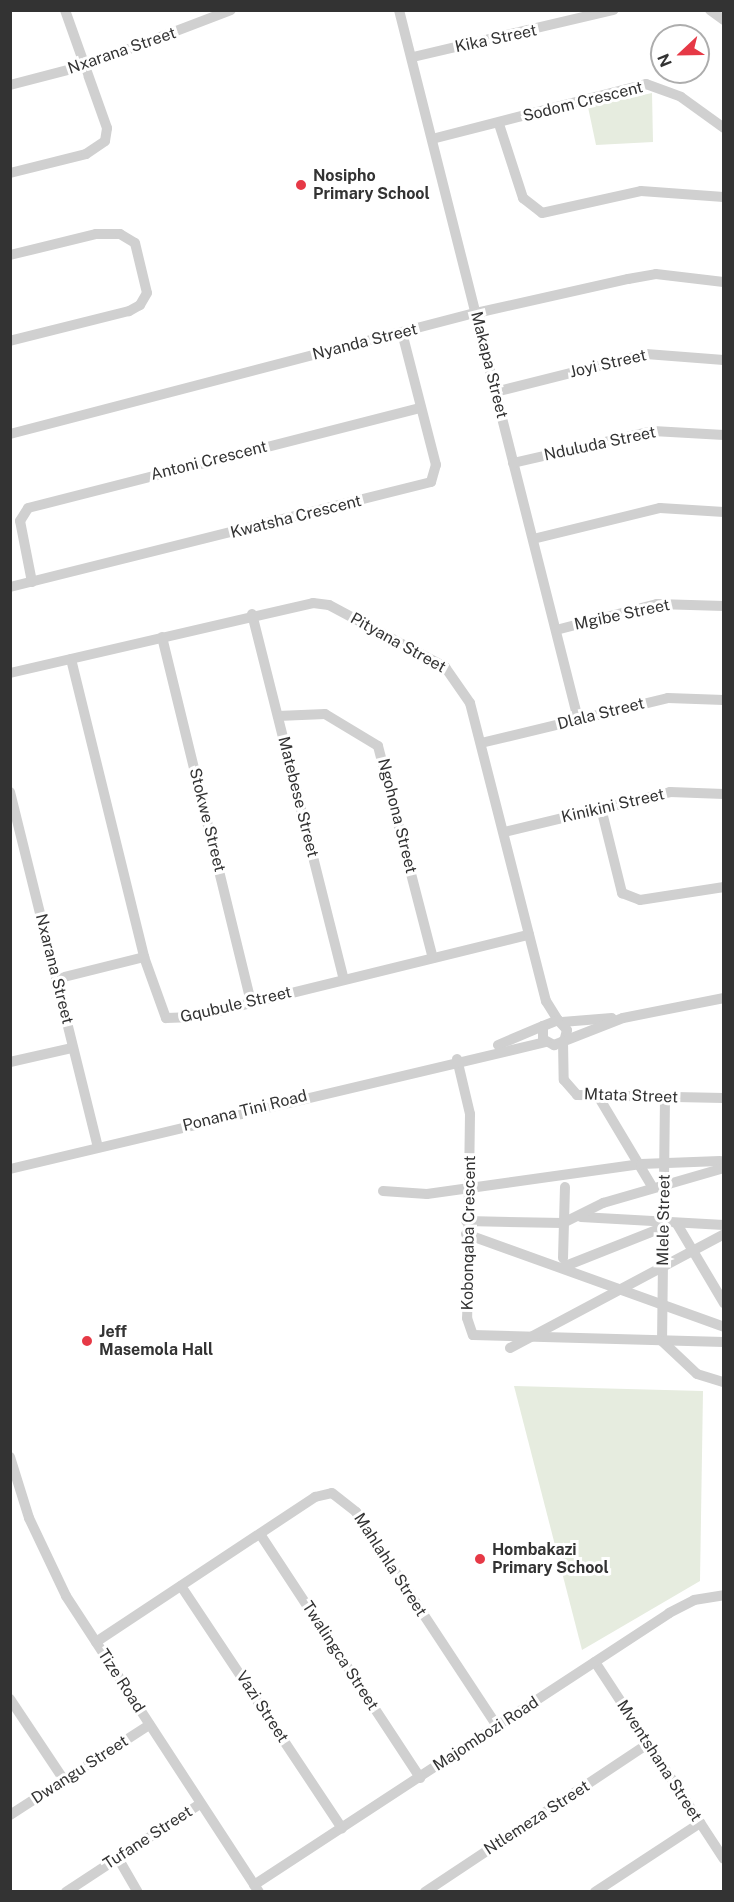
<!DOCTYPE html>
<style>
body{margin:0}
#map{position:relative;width:734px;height:1902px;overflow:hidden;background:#fff;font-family:"Public Sans",sans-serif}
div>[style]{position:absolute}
.green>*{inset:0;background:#e6ecdf}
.minor>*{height:10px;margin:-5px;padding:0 5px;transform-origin:5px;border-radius:5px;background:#d0d0d0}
.dots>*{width:16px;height:16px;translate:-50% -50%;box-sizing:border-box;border:3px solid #fff;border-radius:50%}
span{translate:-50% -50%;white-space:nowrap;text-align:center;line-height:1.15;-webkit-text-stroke:6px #fff;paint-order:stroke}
.street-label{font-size:16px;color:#333}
.poi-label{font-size:16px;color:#333;font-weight:700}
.left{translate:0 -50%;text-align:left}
.frame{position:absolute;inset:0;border:12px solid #333;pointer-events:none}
.north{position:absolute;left:650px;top:24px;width:60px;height:60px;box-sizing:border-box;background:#fff;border:2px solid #adadad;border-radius:50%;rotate:248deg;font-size:16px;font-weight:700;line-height:24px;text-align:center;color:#333}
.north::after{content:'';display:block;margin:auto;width:21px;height:27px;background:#e63946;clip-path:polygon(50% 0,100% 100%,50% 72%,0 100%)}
</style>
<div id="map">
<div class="green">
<i style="clip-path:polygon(652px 93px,653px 142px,596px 145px,588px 107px)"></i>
<i style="clip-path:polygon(514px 1386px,703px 1391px,700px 1581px,582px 1650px)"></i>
</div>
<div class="minor">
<i style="left:399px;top:10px;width:731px;rotate:75.83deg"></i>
<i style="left:710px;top:10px;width:17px;rotate:36deg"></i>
<i style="left:413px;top:57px;width:206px;rotate:-13.2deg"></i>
<i style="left:10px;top:85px;width:80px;rotate:-14.6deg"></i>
<i style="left:87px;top:65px;width:154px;rotate:-20.9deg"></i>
<i style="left:499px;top:124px;width:78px;rotate:72deg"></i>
<i style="left:523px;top:198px;width:24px;rotate:38deg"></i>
<i style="left:542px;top:213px;width:101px;rotate:-12.5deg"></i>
<i style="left:641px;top:191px;width:83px;rotate:4.1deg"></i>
<i style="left:432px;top:139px;width:221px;rotate:-14.4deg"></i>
<i style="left:646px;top:84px;width:37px;rotate:20deg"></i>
<i style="left:681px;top:97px;width:53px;rotate:35.8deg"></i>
<i style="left:10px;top:173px;width:78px;rotate:-14deg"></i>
<i style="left:86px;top:154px;width:23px;rotate:-34deg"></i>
<i style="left:105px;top:141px;width:13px;rotate:-81deg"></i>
<i style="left:107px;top:128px;width:125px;rotate:-109.6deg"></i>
<i style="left:10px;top:255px;width:89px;rotate:-13.7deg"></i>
<i style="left:96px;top:234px;width:24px"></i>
<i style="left:120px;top:234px;width:17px;rotate:31deg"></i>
<i style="left:135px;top:243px;width:51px;rotate:76.5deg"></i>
<i style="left:147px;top:293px;width:14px;rotate:120deg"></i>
<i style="left:140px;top:305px;width:13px;rotate:151deg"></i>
<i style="left:129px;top:311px;width:123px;rotate:165.9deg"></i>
<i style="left:495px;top:392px;width:156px;rotate:-14.1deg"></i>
<i style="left:646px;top:354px;width:78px;rotate:4.4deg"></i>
<i style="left:10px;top:434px;width:481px;rotate:-14.6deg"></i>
<i style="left:476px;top:313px;width:156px;rotate:-12.6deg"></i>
<i style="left:628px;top:279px;width:28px;rotate:-10deg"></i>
<i style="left:656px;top:274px;width:68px;rotate:6.7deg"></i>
<i style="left:513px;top:463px;width:144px;rotate:-12.9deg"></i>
<i style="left:653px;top:431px;width:71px;rotate:3.2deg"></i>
<i style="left:533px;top:539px;width:131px;rotate:-13.7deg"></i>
<i style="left:660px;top:508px;width:64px;rotate:3.6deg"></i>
<i style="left:32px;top:582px;width:62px;rotate:-101.1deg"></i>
<i style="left:20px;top:521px;width:15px;rotate:-58deg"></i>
<i style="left:28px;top:508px;width:405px;rotate:-14.3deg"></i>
<i style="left:10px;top:587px;width:434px;rotate:-14deg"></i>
<i style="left:431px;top:482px;width:18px;rotate:-74deg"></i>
<i style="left:436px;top:465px;width:136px;rotate:-104.4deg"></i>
<i style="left:252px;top:614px;width:377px;rotate:75.9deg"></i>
<i style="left:556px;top:630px;width:104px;rotate:-14.4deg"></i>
<i style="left:657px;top:604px;width:67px;rotate:1.7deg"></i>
<i style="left:162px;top:637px;width:376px;rotate:76.3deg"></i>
<i style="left:71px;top:659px;width:307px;rotate:76.2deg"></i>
<i style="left:144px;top:957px;width:65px;rotate:70.2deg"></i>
<i style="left:166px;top:1018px;width:28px;rotate:-2deg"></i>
<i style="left:194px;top:1017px;width:345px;rotate:-13.8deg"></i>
<i style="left:10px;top:673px;width:311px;rotate:-13deg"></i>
<i style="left:313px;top:603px;width:16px;rotate:7deg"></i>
<i style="left:329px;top:605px;width:132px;rotate:28.1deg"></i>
<i style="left:445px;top:667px;width:44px;rotate:55.2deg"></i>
<i style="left:470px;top:703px;width:308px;rotate:75.7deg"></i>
<i style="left:546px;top:1001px;width:22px;rotate:58deg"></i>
<i style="left:278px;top:716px;width:47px;rotate:-2.4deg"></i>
<i style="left:325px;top:714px;width:62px;rotate:31.1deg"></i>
<i style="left:378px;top:746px;width:219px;rotate:75.5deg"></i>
<i style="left:481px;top:743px;width:192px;rotate:-13.5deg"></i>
<i style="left:668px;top:698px;width:56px;rotate:2deg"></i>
<i style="left:10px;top:792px;width:366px;rotate:76.1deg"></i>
<i style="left:601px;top:808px;width:88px;rotate:76.1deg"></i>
<i style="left:622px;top:893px;width:19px;rotate:21deg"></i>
<i style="left:640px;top:900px;width:85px;rotate:-8.8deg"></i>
<i style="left:504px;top:832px;width:171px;rotate:-13.5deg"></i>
<i style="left:670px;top:792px;width:54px;rotate:2.1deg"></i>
<i style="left:56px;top:979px;width:91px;rotate:-14deg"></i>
<i style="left:562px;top:1022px;width:50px;rotate:-4.6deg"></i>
<i style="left:565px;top:1038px;width:8px;rotate:-76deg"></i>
<i style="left:567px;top:1030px;width:13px;rotate:-132deg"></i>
<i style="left:558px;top:1020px;width:16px;rotate:158deg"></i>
<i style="left:543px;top:1026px;width:13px;rotate:90deg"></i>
<i style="left:543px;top:1039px;width:13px;rotate:29deg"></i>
<i style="left:554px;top:1045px;width:74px;rotate:-21.4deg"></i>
<i style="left:623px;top:1018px;width:103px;rotate:-11.2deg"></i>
<i style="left:563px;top:1041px;width:39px;rotate:89deg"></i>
<i style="left:564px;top:1080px;width:20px;rotate:49deg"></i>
<i style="left:577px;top:1095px;width:147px;rotate:1.2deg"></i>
<i style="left:498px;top:1045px;width:49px;rotate:-22.9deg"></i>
<i style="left:457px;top:1059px;width:57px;rotate:76.7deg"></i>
<i style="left:470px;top:1114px;width:204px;rotate:90.8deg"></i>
<i style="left:467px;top:1318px;width:18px;rotate:71deg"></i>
<i style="left:473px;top:1335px;width:251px;rotate:1.6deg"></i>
<i style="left:10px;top:1062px;width:64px;rotate:-12.7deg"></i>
<i style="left:598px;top:1096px;width:107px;rotate:59.1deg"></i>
<i style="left:665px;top:1098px;width:243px;rotate:90.7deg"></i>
<i style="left:662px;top:1341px;width:48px;rotate:43.3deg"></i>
<i style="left:697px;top:1374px;width:28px;rotate:17deg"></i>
<i style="left:10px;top:1169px;width:551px;rotate:-13.33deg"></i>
<i style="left:383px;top:1191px;width:44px;rotate:3.9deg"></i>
<i style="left:427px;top:1194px;width:216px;rotate:-8deg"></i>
<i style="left:641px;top:1164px;width:79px;rotate:-2.2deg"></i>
<i style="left:581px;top:1217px;width:143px;rotate:3.2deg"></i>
<i style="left:466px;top:1221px;width:97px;rotate:1.2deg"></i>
<i style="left:563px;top:1223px;width:45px;rotate:-26.6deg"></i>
<i style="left:603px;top:1203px;width:126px;rotate:-16.1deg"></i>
<i style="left:677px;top:1224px;width:92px;rotate:59.3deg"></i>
<i style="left:466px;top:1234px;width:274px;rotate:19.8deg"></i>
<i style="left:563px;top:1258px;width:71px;rotate:-88.4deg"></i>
<i style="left:563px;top:1267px;width:109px;rotate:-21.6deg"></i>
<i style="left:510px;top:1348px;width:242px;rotate:-28deg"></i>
<i style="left:10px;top:1457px;width:64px;rotate:72.7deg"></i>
<i style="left:29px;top:1518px;width:86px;rotate:64.6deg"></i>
<i style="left:66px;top:1596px;width:353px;rotate:56.9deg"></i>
<i style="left:260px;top:1534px;width:292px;rotate:56.7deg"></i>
<i style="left:181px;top:1586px;width:291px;rotate:56.4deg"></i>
<i style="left:96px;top:1642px;width:263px;rotate:-33.5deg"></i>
<i style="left:315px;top:1497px;width:17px;rotate:-13deg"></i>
<i style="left:332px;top:1493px;width:31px;rotate:38deg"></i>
<i style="left:356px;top:1512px;width:258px;rotate:56.6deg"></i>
<i style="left:595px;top:1662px;width:235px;rotate:56.8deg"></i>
<i style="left:10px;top:1699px;width:97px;rotate:56.3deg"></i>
<i style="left:10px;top:1815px;width:166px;rotate:-32.9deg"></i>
<i style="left:118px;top:1858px;width:39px;rotate:60deg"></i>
<i style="left:254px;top:1885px;width:496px;rotate:-33.2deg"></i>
<i style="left:669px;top:1613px;width:28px;rotate:-27deg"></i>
<i style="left:694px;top:1600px;width:30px;rotate:-9deg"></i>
<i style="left:66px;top:1892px;width:160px;rotate:-33.3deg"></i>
<i style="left:425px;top:1892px;width:268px;rotate:-33.6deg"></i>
<i style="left:595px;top:1892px;width:126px;rotate:-33.3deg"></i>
</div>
<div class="dots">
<i style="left:301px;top:185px;background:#e63946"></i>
<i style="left:87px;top:1341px;background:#e63946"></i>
<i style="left:480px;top:1559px;background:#e63946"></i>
</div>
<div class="street-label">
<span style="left:496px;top:39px;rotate:-12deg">Kika Street</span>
<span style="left:122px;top:51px;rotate:-19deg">Nxarana Street</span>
<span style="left:583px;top:102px;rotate:-14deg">Sodom Crescent</span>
<span style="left:365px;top:342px;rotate:-14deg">Nyanda Street</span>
<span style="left:608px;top:364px;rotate:-13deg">Joyi Street</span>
<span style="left:489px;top:365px;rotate:76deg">Makapa Street</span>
<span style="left:600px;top:444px;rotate:-12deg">Nduluda Street</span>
<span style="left:209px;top:461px;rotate:-14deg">Antoni Crescent</span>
<span style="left:296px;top:517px;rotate:-14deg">Kwatsha Crescent</span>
<span style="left:622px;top:615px;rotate:-12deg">Mgibe Street</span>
<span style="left:398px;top:643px;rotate:29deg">Pityana Street</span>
<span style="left:601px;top:714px;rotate:-14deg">Dlala Street</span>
<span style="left:298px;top:797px;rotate:76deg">Matebese Street</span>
<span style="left:613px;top:806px;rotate:-13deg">Kinikini Street</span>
<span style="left:397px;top:816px;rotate:76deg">Ngohona Street</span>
<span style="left:207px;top:820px;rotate:76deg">Stokwe Street</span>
<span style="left:54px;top:969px;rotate:76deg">Nxarana Street</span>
<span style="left:236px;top:1005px;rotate:-13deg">Gqubule Street</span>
<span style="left:631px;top:1096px;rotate:2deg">Mtata Street</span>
<span style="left:245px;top:1111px;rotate:-14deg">Ponana Tini Road</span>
<span style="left:664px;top:1220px;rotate:-89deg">Mlele Street</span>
<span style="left:469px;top:1233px;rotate:-89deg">Kobonqaba Crescent</span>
<span style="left:390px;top:1565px;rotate:57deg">Mahlahla Street</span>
<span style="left:340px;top:1656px;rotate:57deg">Twalingca Street</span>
<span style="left:121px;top:1681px;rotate:57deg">Tize Road</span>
<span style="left:262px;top:1707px;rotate:57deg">Vazi Street</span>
<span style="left:486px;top:1734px;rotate:-33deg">Majombozi Road</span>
<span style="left:659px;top:1761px;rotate:57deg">Mventshana Street</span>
<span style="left:80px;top:1770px;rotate:-33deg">Dwangu Street</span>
<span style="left:537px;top:1818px;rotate:-33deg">Ntlemeza Street</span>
<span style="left:148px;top:1838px;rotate:-33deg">Tufane Street</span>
</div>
<div class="poi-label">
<span class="left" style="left:313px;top:185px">Nosipho<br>Primary School</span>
<span class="left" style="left:99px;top:1341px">Jeff<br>Masemola Hall</span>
<span class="left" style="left:492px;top:1559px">Hombakazi<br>Primary School</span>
</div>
<div class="frame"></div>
<div class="north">N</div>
</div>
